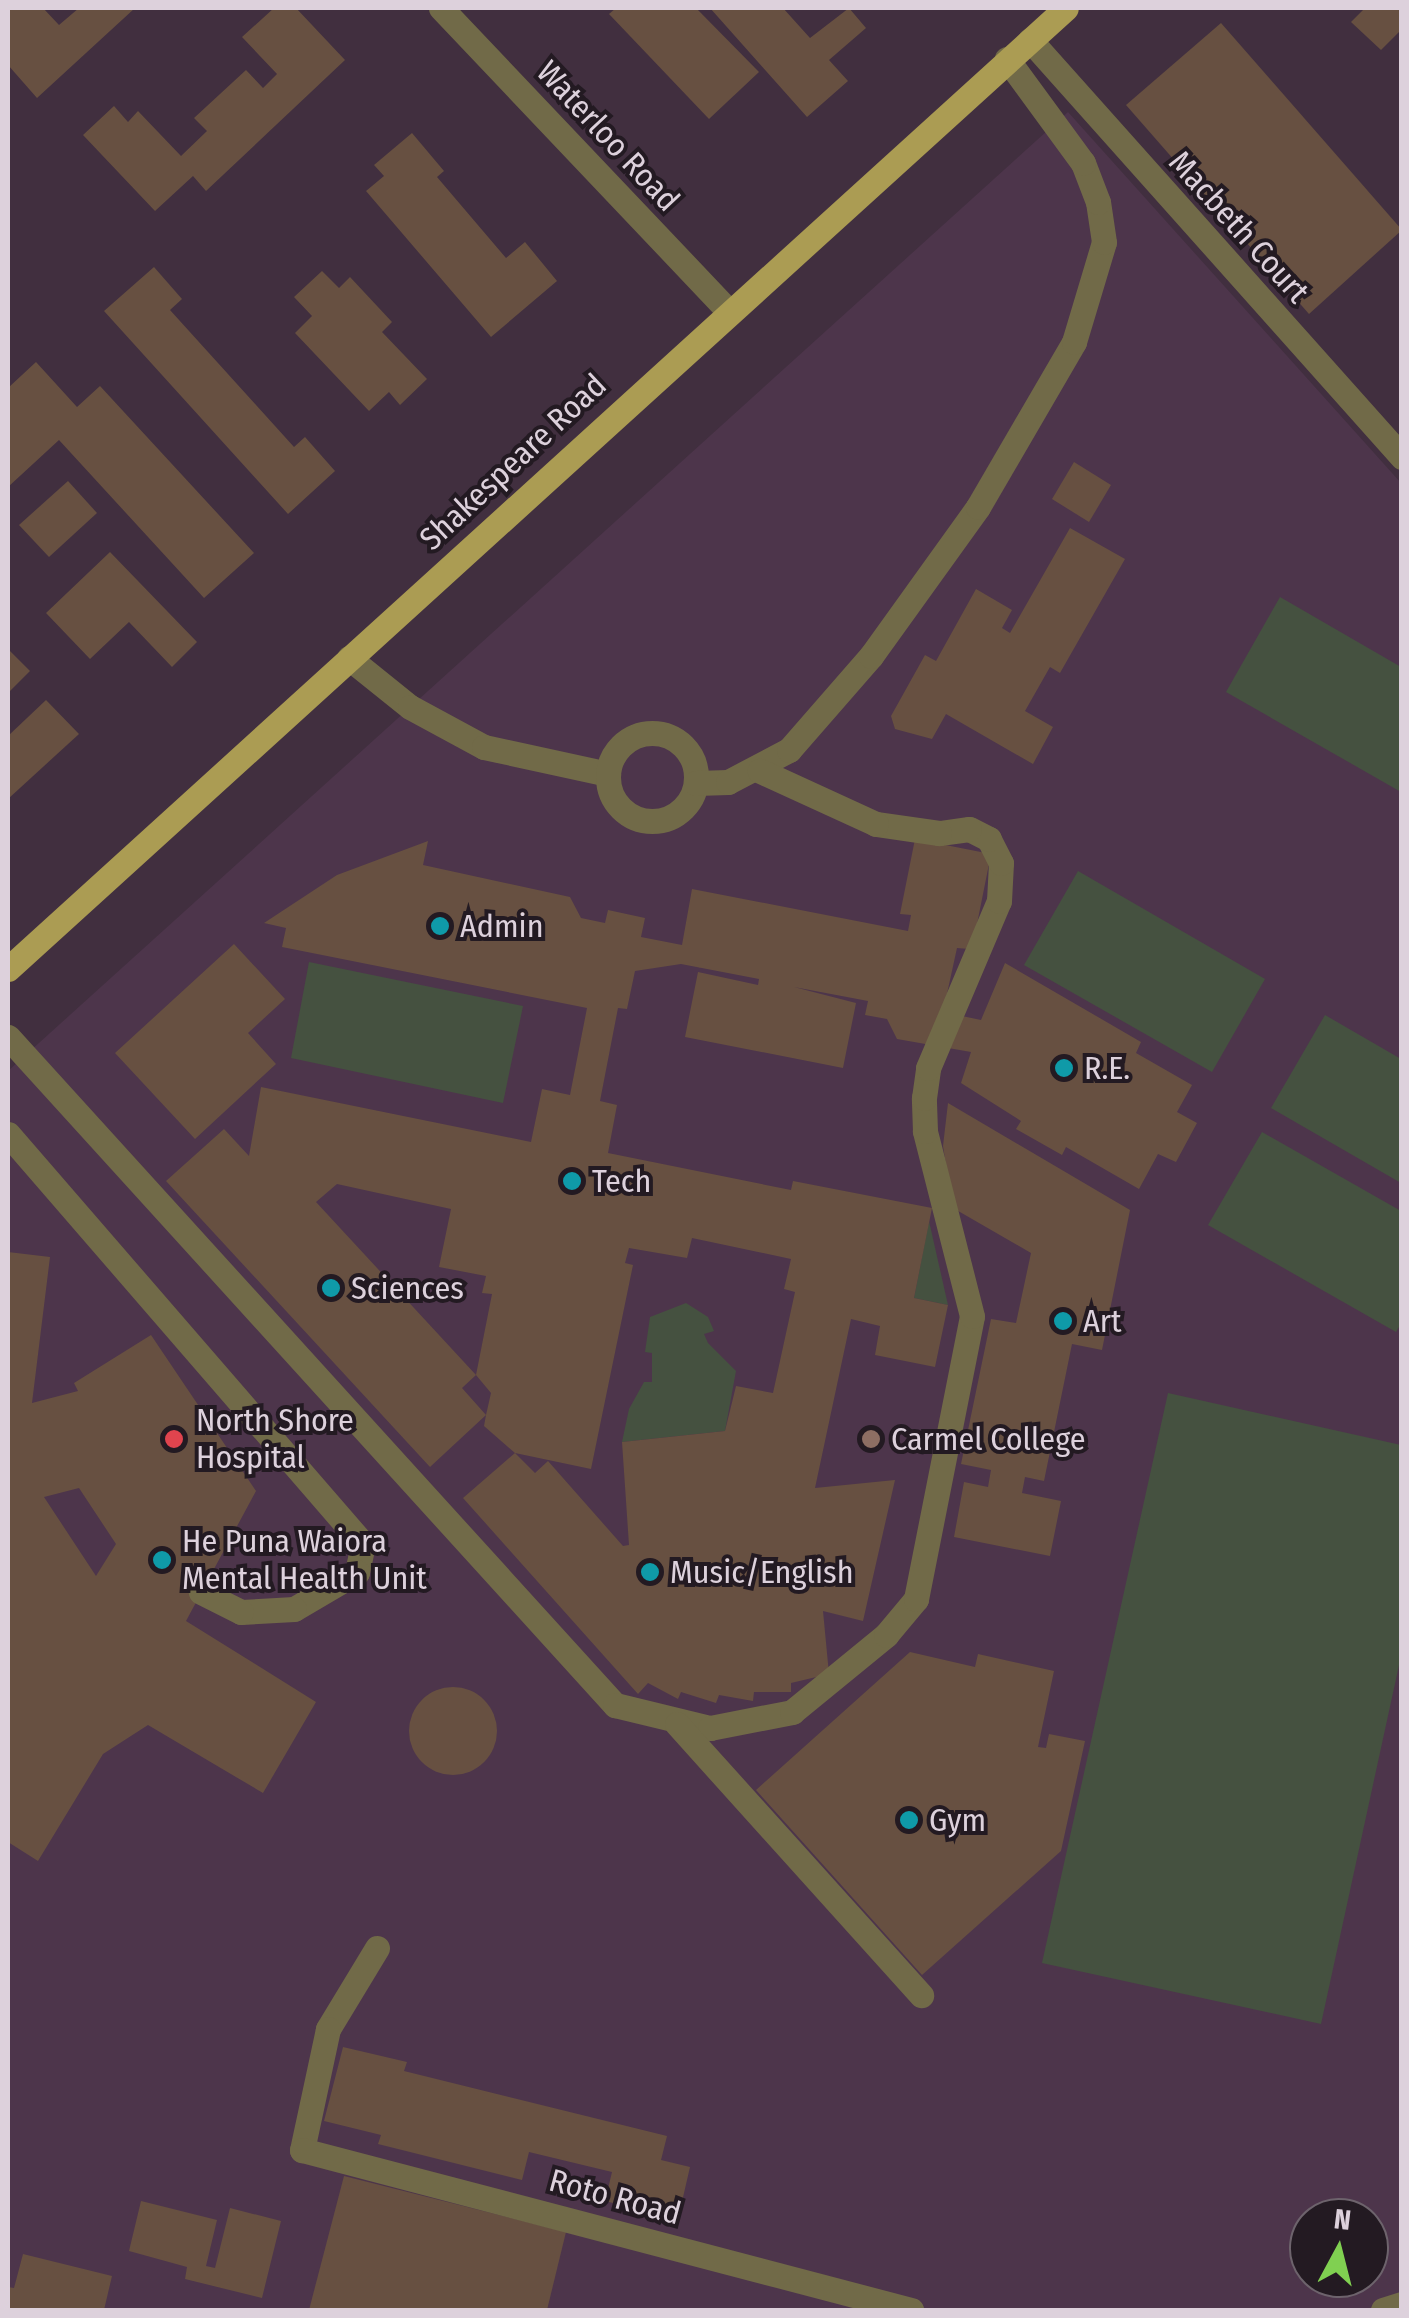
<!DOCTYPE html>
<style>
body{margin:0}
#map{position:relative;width:1409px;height:2318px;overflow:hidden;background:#412f3f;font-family:"Fira Sans Condensed",sans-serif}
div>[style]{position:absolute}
.built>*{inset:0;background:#4d354b}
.green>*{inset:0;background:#455140}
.building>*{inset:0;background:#675041}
.round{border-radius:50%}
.minor>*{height:25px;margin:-12.5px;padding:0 12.5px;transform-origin:12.5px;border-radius:12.5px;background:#716a48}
.minor>.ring{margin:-12.5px;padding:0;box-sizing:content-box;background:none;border:25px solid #716a48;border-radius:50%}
.major>*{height:25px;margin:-12.5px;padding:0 12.5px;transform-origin:12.5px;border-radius:12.5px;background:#ab9c53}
.dots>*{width:28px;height:28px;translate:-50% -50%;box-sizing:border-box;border:5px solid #231a22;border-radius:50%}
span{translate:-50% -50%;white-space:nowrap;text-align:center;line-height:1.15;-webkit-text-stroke:8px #231a22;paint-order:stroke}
.street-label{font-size:32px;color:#ddd1dc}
.poi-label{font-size:32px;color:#ddd1dc}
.left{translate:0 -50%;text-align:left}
.frame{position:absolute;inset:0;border:10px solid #ddd1dc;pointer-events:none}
.north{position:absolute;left:1289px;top:2198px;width:100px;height:100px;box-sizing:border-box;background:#231a22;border:2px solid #6d636c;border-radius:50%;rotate:7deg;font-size:28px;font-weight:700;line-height:40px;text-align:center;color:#ddd1dc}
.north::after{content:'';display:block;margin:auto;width:35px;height:45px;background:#80d051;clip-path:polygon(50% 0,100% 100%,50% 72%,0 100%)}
</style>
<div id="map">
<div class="built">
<i style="clip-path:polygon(evenodd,1068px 112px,1401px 483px,1401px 2310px,8px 2310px,8px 1071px,1068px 112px,1309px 2218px,1369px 2218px,1369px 2278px,1309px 2278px,1309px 2218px)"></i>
</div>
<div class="green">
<i style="clip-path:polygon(1280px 597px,1401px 667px,1401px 792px,1226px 692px)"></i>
<i style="clip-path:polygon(1078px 871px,1265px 979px,1212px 1072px,1024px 965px)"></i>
<i style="clip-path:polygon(309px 962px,523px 1006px,503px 1103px,291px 1058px)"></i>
<i style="clip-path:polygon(1325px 1015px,1401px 1059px,1401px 1183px,1271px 1108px)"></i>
<i style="clip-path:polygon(1262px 1132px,1401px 1211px,1402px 1322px,1396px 1332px,1208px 1225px)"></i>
<i style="clip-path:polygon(929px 1221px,948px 1305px,914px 1298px)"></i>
<i style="clip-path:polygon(686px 1303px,708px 1317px,714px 1331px,704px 1334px,708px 1343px,736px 1371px,725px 1431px,622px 1442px,629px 1409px,644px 1382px,652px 1382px,652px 1353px,645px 1352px,650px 1317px)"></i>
<i style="clip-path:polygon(1168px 1393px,1401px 1445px,1401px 1656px,1321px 2024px,1042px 1963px)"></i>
</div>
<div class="building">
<i style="clip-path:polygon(8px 8px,43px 8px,59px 25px,79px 8px,135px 8px,37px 98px,8px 65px)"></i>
<i style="clip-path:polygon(274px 8px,296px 8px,345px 60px,206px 191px,193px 176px,155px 211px,83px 135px,114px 106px,128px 122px,138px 111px,181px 156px,207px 131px,194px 118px,246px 70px,263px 88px,277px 74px,242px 37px)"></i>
<i style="clip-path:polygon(616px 8px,696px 8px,759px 72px,709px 119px,609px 14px)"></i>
<i style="clip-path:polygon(710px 8px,783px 8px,810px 38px,849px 8px,866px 28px,829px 60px,848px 81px,807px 117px)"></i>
<i style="clip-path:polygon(1365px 8px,1402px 8px,1402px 29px,1381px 50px,1351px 22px)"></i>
<i style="clip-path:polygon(1221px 23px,1402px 230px,1309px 314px,1126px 105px)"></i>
<i style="clip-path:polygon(412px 133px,444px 171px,437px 177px,506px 258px,525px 242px,557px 281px,491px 337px,366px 191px,384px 176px,374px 165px)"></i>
<i style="clip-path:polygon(154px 267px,182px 299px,170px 310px,294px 447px,305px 437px,335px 471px,288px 514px,104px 311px)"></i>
<i style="clip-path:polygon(322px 271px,339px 288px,350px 277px,392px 322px,382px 332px,427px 379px,400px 405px,389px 392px,369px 411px,295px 333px,312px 316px,294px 297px)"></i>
<i style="clip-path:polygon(36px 362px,77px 407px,100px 386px,254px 553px,204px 598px,59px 440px,8px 487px,8px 388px)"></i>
<i style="clip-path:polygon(1074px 462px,1111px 485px,1089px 522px,1052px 499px)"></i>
<i style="clip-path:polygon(68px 481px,97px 513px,49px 557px,19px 525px)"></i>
<i style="clip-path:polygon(1070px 528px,1125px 559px,1060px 673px,1050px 667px,1025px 711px,1053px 727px,1033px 764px,946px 714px,932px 739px,895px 729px,891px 716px,925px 655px,936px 661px,976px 589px,1012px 610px,1002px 628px,1010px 633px)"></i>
<i style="clip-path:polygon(110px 552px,197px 642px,172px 667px,129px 622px,90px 659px,46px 613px)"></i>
<i style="clip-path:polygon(8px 649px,30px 671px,8px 693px)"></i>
<i style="clip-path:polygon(46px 700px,79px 734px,8px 799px,8px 736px)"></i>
<i style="clip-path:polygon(evenodd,915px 839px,991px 854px,976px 929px,969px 949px,957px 948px,943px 1012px,981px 1020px,1005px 963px,1141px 1042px,1136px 1053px,1192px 1085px,1177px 1112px,1197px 1123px,1176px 1162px,1158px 1154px,1139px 1189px,1066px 1147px,1062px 1155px,1016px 1129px,1021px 1121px,961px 1083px,971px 1052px,897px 1039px,887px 1019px,865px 1015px,868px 1001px,794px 987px,856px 1003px,843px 1068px,685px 1037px,698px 972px,758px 985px,759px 979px,681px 964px,635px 971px,627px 1009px,618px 1008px,600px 1101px,617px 1105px,608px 1153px,791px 1190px,793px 1181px,932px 1208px,914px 1298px,948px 1305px,935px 1367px,875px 1355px,880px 1326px,851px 1319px,815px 1488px,895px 1480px,863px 1621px,823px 1611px,829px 1674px,791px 1683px,791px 1692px,754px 1692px,753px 1701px,719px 1695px,716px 1703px,681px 1692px,678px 1699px,648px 1683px,638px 1694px,463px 1498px,515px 1453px,535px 1473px,548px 1461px,623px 1546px,629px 1545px,622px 1442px,725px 1431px,736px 1386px,773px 1393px,795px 1292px,784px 1289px,791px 1259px,692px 1238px,687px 1258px,629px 1248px,625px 1263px,633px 1265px,591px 1469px,515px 1453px,484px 1426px,486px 1415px,430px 1467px,166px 1181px,224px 1129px,249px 1156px,261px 1087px,531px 1142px,542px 1089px,570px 1095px,587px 1008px,282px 947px,286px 928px,264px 923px,337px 875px,428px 841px,423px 865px,570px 897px,581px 918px,605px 923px,608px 910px,645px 918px,641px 937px,682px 945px,692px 889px,908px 931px,911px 915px,900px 914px,915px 839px,337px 1184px,451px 1209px,439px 1267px,486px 1276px,482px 1293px,492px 1294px,476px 1375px,491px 1393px,486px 1415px,462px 1388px,476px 1375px,316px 1202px,337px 1184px)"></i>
<i style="clip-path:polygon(234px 944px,285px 999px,248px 1033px,276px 1064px,195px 1139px,115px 1053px)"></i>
<i style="clip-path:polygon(948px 1103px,1130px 1210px,1102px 1350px,1072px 1344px,1044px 1481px,1025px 1477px,1022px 1493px,1061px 1501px,1050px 1556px,954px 1537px,964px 1482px,988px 1487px,991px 1470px,961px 1464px,991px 1319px,1016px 1323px,1031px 1253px,953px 1208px,943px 1146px)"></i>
<i style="clip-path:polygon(evenodd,8px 1252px,50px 1257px,32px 1403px,78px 1391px,74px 1383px,151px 1335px,256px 1491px,186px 1621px,316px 1702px,263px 1793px,148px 1725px,103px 1754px,38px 1861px,8px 1842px,8px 1252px,79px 1488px,116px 1544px,96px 1576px,44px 1497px,79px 1488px)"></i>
<i style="clip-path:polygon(910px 1652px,975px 1667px,978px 1654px,1054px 1671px,1038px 1747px,1046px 1748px,1049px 1734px,1085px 1741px,1061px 1851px,922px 1975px,756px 1790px)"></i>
<i class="round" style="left:409px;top:1687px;width:88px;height:88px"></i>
<i style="clip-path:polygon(343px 2047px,407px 2062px,404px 2071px,667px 2136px,661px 2160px,690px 2167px,678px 2219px,605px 2201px,612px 2172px,529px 2152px,522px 2180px,378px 2144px,381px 2135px,324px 2121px)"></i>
<i style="clip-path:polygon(344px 2176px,566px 2232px,547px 2310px,309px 2310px)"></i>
<i style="clip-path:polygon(141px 2201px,217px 2220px,206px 2266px,215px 2268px,230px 2208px,281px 2221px,262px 2298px,185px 2279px,187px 2267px,129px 2251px)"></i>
<i style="clip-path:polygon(23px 2254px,112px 2276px,104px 2310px,8px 2310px,8px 2287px,14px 2288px)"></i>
</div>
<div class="minor">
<i style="left:441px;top:8px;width:415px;rotate:46.5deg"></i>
<i style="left:1030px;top:40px;width:559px;rotate:48.26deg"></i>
<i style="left:349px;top:658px;width:78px;rotate:38.8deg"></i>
<i style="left:410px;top:707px;width:84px;rotate:28.4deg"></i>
<i style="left:484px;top:747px;width:127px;rotate:12.3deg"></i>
<i class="ring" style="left:608px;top:733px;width:63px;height:63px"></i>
<i style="left:696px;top:783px;width:32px;rotate:-2deg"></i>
<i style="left:728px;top:782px;width:69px;rotate:-27.7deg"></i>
<i style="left:789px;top:750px;width:125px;rotate:-48.9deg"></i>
<i style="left:871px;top:656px;width:183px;rotate:-54.3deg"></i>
<i style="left:978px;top:507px;width:191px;rotate:-59.8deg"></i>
<i style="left:1074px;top:342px;width:104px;rotate:-73.3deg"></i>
<i style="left:1104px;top:242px;width:40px;rotate:-98.5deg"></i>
<i style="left:1098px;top:202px;width:42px;rotate:-111deg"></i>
<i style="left:1083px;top:163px;width:129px;rotate:-126.2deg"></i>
<i style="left:8px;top:1037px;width:903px;rotate:47.74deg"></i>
<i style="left:615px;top:1705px;width:98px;rotate:13.6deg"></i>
<i style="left:710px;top:1728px;width:84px;rotate:-11deg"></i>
<i style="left:792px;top:1712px;width:122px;rotate:-39.3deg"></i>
<i style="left:886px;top:1635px;width:47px;rotate:-50.2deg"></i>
<i style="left:916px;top:1599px;width:288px;rotate:-78.8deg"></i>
<i style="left:972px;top:1316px;width:191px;rotate:-104.3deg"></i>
<i style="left:925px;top:1131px;width:33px;rotate:-92deg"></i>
<i style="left:924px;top:1098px;width:30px;rotate:-82deg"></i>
<i style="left:928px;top:1068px;width:181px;rotate:-67deg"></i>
<i style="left:999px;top:901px;width:38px;rotate:-87deg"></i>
<i style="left:1001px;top:863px;width:27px;rotate:-117deg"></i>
<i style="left:989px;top:839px;width:22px;rotate:-153deg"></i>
<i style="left:969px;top:829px;width:30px;rotate:172deg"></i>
<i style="left:939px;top:833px;width:64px;rotate:-171.9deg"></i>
<i style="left:876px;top:824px;width:128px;rotate:-155.4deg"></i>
<i style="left:8px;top:1134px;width:542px;rotate:49.11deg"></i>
<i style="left:363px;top:1544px;width:29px;rotate:102deg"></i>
<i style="left:357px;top:1572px;width:73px;rotate:149.6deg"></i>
<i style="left:294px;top:1609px;width:53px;rotate:176.8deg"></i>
<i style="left:241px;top:1612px;width:45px;rotate:-153.4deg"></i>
<i style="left:677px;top:1724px;width:365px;rotate:48deg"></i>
<i style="left:377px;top:1948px;width:95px;rotate:121.2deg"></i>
<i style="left:328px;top:2029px;width:124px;rotate:102.1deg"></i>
<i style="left:302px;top:2150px;width:630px;rotate:14.72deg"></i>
<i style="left:1383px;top:2310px;width:20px;rotate:-18deg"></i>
</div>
<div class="major">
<i style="left:8px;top:969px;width:1429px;rotate:-42.25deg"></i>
</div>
<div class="dots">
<i style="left:440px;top:926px;background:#0f9aa8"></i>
<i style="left:1064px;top:1068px;background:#0f9aa8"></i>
<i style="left:572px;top:1181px;background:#0f9aa8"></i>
<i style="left:331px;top:1288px;background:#0f9aa8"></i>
<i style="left:1063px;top:1321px;background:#0f9aa8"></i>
<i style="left:174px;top:1439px;background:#e0444e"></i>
<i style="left:871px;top:1439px;background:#8d6e63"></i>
<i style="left:162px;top:1560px;background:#0f9aa8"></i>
<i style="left:650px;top:1572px;background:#0f9aa8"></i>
<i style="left:909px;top:1820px;background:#0f9aa8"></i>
</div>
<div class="street-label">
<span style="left:608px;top:136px;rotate:47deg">Waterloo Road</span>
<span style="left:1239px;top:227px;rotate:48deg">Macbeth Court</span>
<span style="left:513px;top:462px;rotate:-43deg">Shakespeare Road</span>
<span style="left:615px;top:2197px;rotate:15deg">Roto Road</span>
</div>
<div class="poi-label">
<span class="left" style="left:460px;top:926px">Admin</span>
<span class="left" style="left:1084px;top:1068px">R.E.</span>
<span class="left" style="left:592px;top:1181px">Tech</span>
<span class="left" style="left:351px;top:1288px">Sciences</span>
<span class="left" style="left:1083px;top:1321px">Art</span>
<span class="left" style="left:196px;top:1439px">North Shore<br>Hospital</span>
<span class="left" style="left:891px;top:1439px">Carmel College</span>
<span class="left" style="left:182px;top:1560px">He Puna Waiora<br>Mental Health Unit</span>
<span class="left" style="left:670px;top:1572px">Music/English</span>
<span class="left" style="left:929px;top:1820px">Gym</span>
</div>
<div class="frame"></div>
<div class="north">N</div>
</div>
